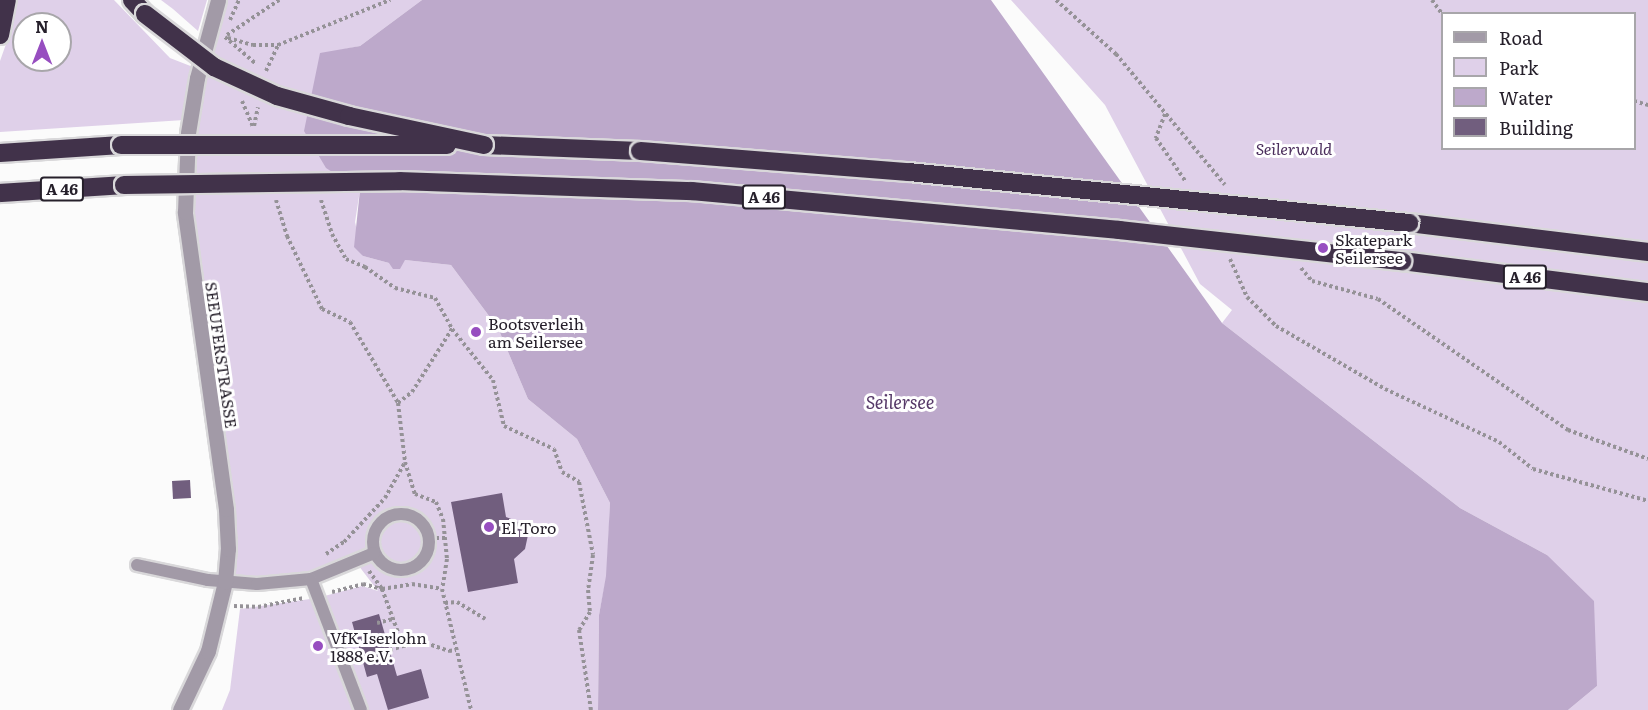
<!DOCTYPE html>
<style>
body{margin:0}
#map{position:relative;width:1648px;height:710px;overflow:hidden;background:#fbfbfb;font-family:Literata,serif}
div>[style]{position:absolute}
.green>*{inset:0;background:#dfd0e9}
.water>*{inset:0;background:#bda9cb}
.building>*{inset:0;background:#715e7e}
.path>*{height:4px;margin-top:-2px;transform-origin:0;background:repeating-linear-gradient(90deg,#959297 0 3px,transparent 0 6px)}
.roads{filter:drop-shadow(2px 0 #d9d8da) drop-shadow(-2px 0 #d9d8da) drop-shadow(0 2px #d9d8da) drop-shadow(0 -2px #d9d8da)}
.lane>*{height:12px;margin:-6px;padding:0 6px;transform-origin:6px;border-radius:6px;background:#a29aa7}
.lane>.ring{margin:-6px;padding:0;box-sizing:content-box;background:none;border:12px solid #a29aa7;border-radius:50%}
.street>*{height:15px;margin:-7.5px;padding:0 7.5px;transform-origin:7.5px;border-radius:7.5px;background:#a29aa7}
.highway>*{height:18px;margin:-9px;padding:0 9px;transform-origin:9px;border-radius:9px;background:#41324a}
.bridges{filter:drop-shadow(2px 0 #d9d8da) drop-shadow(-2px 0 #d9d8da) drop-shadow(0 2px #d9d8da) drop-shadow(0 -2px #d9d8da)}
.highway-bridge>*{height:18px;margin:-9px;padding:0 9px;transform-origin:9px;border-radius:9px;background:#41324a}
.dots>*{width:16px;height:16px;translate:-50% -50%;box-sizing:border-box;border:3px solid #fff;border-radius:50%}
span{translate:-50% -50%;white-space:nowrap;text-align:center;line-height:1.15;-webkit-text-stroke:6px #fff;paint-order:stroke}
.shield-label span{padding:2px 4px;background:#fff;border:2px solid;border-radius:4px;-webkit-text-stroke-width:0}
.shield-label{font-size:15px;color:#26202b;font-weight:700}
.park-label{font-size:16px;color:#4b2e5c;font-style:italic}
.poi-label{font-size:16px;color:#26202b}
.left{translate:0 -50%;text-align:left}
.street-label{font-size:16px;color:#26202b}
.water-label{font-size:18px;color:#563968;font-style:italic}
.legend{position:absolute;left:1441px;top:12px;width:195px;height:138px;box-sizing:border-box;background:#fff;border:2px solid #a8a6aa;margin:0;padding:8px 10px;list-style:none;font-size:18px;color:#26202b}
.legend li{display:flex;align-items:center;gap:12px;height:30px}
.legend b{width:30px;border:2px solid #a8a6aa}
.north{position:absolute;left:12px;top:12px;width:60px;height:60px;box-sizing:border-box;background:#fff;border:2px solid #a8a6aa;border-radius:50%;rotate:0deg;font-size:16px;font-weight:700;line-height:24px;text-align:center;color:#26202b}
.north::after{content:'';display:block;margin:auto;width:21px;height:27px;background:#974ec0;clip-path:polygon(50% 0,100% 100%,50% 72%,0 100%)}
</style>
<div id="map">
<div class="green">
<i style="clip-path:polygon(evenodd,15px 0,114px 0,170px 58px,193px 67px,184px 120px,0 132px,0 61px,12px 27px,15px 0,24px 24px,60px 24px,60px 60px,24px 60px,24px 24px)"></i>
<i style="clip-path:polygon(161px 0,207px 0,198px 31px,173px 9px)"></i>
<i style="clip-path:polygon(222px 0,422px 0,360px 46px,321px 54px,360px 190px,355px 222px,363px 256px,389px 263px,405px 260px,451px 265px,498px 328px,528px 399px,577px 439px,610px 503px,607px 574px,599px 615px,598px 710px,222px 710px,230px 690px,240px 609px,317px 598px,362px 586px,378px 591px,352px 557px,313px 575px,229px 580px,191px 263px,192px 137px,200px 79px)"></i>
<i style="clip-path:polygon(evenodd,1011px 0,1648px 0,1648px 710px,1568px 710px,1597px 686px,1547px 555px,1460px 508px,1222px 323px,1232px 310px,1200px 284px,1105px 105px,1011px 0,1442px 14px,1634px 14px,1634px 148px,1442px 148px,1442px 14px)"></i>
</div>
<div class="water">
<i style="clip-path:polygon(422px 0,991px 0,1222px 323px,1460px 508px,1547px 555px,1594px 601px,1597px 686px,1568px 710px,598px 710px,599px 615px,606px 576px,610px 503px,577px 439px,528px 399px,498px 328px,451px 265px,405px 260px,400px 269px,393px 269px,389px 263px,363px 256px,354px 247px,360px 190px,326px 168px,304px 131px,320px 53px,360px 46px)"></i>
</div>
<div class="building">
<i style="clip-path:polygon(190px 480px,191px 498px,173px 499px,172px 481px)"></i>
<i style="clip-path:polygon(502px 493px,506px 517px,521px 523px,528px 535px,525px 549px,514px 559px,518px 583px,468px 592px,451px 502px)"></i>
<i style="clip-path:polygon(379px 614px,397px 676px,421px 669px,429px 698px,388px 710px,377px 674px,367px 677px,352px 622px)"></i>
</div>
<div class="path">
<i style="left:1056px;top:0;width:81px;rotate:42deg"></i>
<i style="left:1116px;top:54px;width:170px;rotate:50.2deg"></i>
<i style="left:1432px;top:0;width:17px;rotate:54deg"></i>
<i style="left:230px;top:20px;width:22px;rotate:-66deg"></i>
<i style="left:227px;top:35px;width:63px;rotate:-33.9deg"></i>
<i style="left:225px;top:37px;width:40px;rotate:41deg"></i>
<i style="left:228px;top:38px;width:26px;rotate:16deg"></i>
<i style="left:253px;top:45px;width:25px"></i>
<i style="left:266px;top:71px;width:29px;rotate:-65deg"></i>
<i style="left:278px;top:45px;width:121px;rotate:-21.9deg"></i>
<i style="left:242px;top:101px;width:28px;rotate:67deg"></i>
<i style="left:1634px;top:101px;width:15px;rotate:16deg"></i>
<i style="left:1165px;top:114px;width:26px;rotate:111deg"></i>
<i style="left:1156px;top:138px;width:53px;rotate:55.7deg"></i>
<i style="left:254px;top:126px;width:19px;rotate:-78deg"></i>
<i style="left:276px;top:200px;width:38px;rotate:73deg"></i>
<i style="left:287px;top:236px;width:81px;rotate:64.4deg"></i>
<i style="left:322px;top:309px;width:31px;rotate:25deg"></i>
<i style="left:350px;top:322px;width:94px;rotate:59.3deg"></i>
<i style="left:398px;top:403px;width:59px;rotate:83.2deg"></i>
<i style="left:405px;top:462px;width:34px;rotate:73deg"></i>
<i style="left:415px;top:494px;width:22px;rotate:21deg"></i>
<i style="left:436px;top:502px;width:18px;rotate:68deg"></i>
<i style="left:443px;top:519px;width:40px;rotate:84.3deg"></i>
<i style="left:447px;top:559px;width:30px;rotate:99deg"></i>
<i style="left:442px;top:589px;width:124px;rotate:76.5deg"></i>
<i style="left:321px;top:200px;width:36px;rotate:72deg"></i>
<i style="left:332px;top:234px;width:29px;rotate:61deg"></i>
<i style="left:346px;top:259px;width:21px;rotate:23deg"></i>
<i style="left:365px;top:267px;width:37px;rotate:35deg"></i>
<i style="left:395px;top:288px;width:41px;rotate:14deg"></i>
<i style="left:435px;top:298px;width:35px;rotate:61deg"></i>
<i style="left:452px;top:329px;width:65px;rotate:51.2deg"></i>
<i style="left:493px;top:380px;width:47px;rotate:76.6deg"></i>
<i style="left:504px;top:426px;width:55px;rotate:24.7deg"></i>
<i style="left:554px;top:449px;width:24px;rotate:71deg"></i>
<i style="left:562px;top:472px;width:20px;rotate:30deg"></i>
<i style="left:579px;top:482px;width:74px;rotate:79.1deg"></i>
<i style="left:593px;top:555px;width:35px;rotate:98deg"></i>
<i style="left:588px;top:590px;width:22px;rotate:85deg"></i>
<i style="left:590px;top:612px;width:21px;rotate:121deg"></i>
<i style="left:579px;top:630px;width:81px;rotate:81.5deg"></i>
<i style="left:1230px;top:259px;width:42px;rotate:65.9deg"></i>
<i style="left:1247px;top:297px;width:41px;rotate:45deg"></i>
<i style="left:1276px;top:326px;width:126px;rotate:30deg"></i>
<i style="left:1385px;top:389px;width:126px;rotate:24.9deg"></i>
<i style="left:1499px;top:442px;width:43px;rotate:38.5deg"></i>
<i style="left:1533px;top:469px;width:119px;rotate:15.5deg"></i>
<i style="left:1301px;top:268px;width:17px;rotate:50deg"></i>
<i style="left:1312px;top:281px;width:68px;rotate:15.3deg"></i>
<i style="left:1378px;top:299px;width:231px;rotate:34.6deg"></i>
<i style="left:1568px;top:430px;width:85px;rotate:19.9deg"></i>
<i style="left:398px;top:403px;width:18px;rotate:-38deg"></i>
<i style="left:412px;top:392px;width:75px;rotate:-57.6deg"></i>
<i style="left:430px;top:538px;width:16px"></i>
<i style="left:326px;top:554px;width:22px;rotate:-34deg"></i>
<i style="left:344px;top:542px;width:60px;rotate:-47deg"></i>
<i style="left:385px;top:498px;width:41px;rotate:-60.9deg"></i>
<i style="left:369px;top:571px;width:22px;rotate:54deg"></i>
<i style="left:382px;top:589px;width:61px;rotate:69.8deg"></i>
<i style="left:403px;top:646px;width:18px;rotate:-16deg"></i>
<i style="left:420px;top:641px;width:31px;rotate:19deg"></i>
<i style="left:449px;top:651px;width:7px;rotate:-8deg"></i>
<i style="left:332px;top:592px;width:32px;rotate:-14deg"></i>
<i style="left:363px;top:584px;width:20px;rotate:15deg"></i>
<i style="left:382px;top:589px;width:30px;rotate:-9deg"></i>
<i style="left:412px;top:584px;width:30px;rotate:9deg"></i>
<i style="left:445px;top:603px;width:12px;rotate:-5deg"></i>
<i style="left:457px;top:602px;width:33px;rotate:31deg"></i>
<i style="left:234px;top:606px;width:24px;rotate:2deg"></i>
<i style="left:258px;top:607px;width:47px;rotate:-11.1deg"></i>
<i style="left:377px;top:623px;width:16px;rotate:-14deg"></i>
<i style="left:383px;top:646px;width:19px;rotate:-21deg"></i>
<i style="left:390px;top:650px;width:14px;rotate:-17deg"></i>
</div>
<div class="roads">
<div class="lane">
<i class="ring" style="left:373px;top:514px;width:44px;height:44px"></i>
<i style="left:137px;top:565px;width:73px;rotate:11.9deg"></i>
<i style="left:208px;top:580px;width:49px;rotate:4.7deg"></i>
<i style="left:257px;top:584px;width:54px;rotate:-5.3deg"></i>
<i style="left:311px;top:579px;width:68px;rotate:-22.4deg"></i>
<i style="left:311px;top:579px;width:140px;rotate:69.1deg"></i>
</div>
<div class="street">
<i style="left:180px;top:710px;width:65px;rotate:-64.6deg"></i>
<i style="left:208px;top:651px;width:71px;rotate:-76.2deg"></i>
<i style="left:225px;top:582px;width:33px;rotate:-85deg"></i>
<i style="left:228px;top:549px;width:40px;rotate:-92.9deg"></i>
<i style="left:226px;top:509px;width:300px;rotate:-97.9deg"></i>
<i style="left:185px;top:212px;width:79px;rotate:-87.8deg"></i>
<i style="left:188px;top:133px;width:56px;rotate:-80.7deg"></i>
<i style="left:197px;top:78px;width:81px;rotate:-74.9deg"></i>
</div>
<div class="highway">
<i style="left:132px;top:0;width:19px;rotate:47deg"></i>
<i style="left:0;top:35px;width:36px;rotate:-79deg"></i>
<i style="left:484px;top:145px;width:156px;rotate:2.2deg"></i>
<i style="left:0;top:153px;width:121px;rotate:-3.8deg"></i>
<i style="left:0;top:193px;width:124px;rotate:-3.7deg"></i>
<i style="left:1409px;top:223px;width:241px;rotate:6.9deg"></i>
<i style="left:1402px;top:261px;width:248px;rotate:7.2deg"></i>
</div>
</div>
<div class="bridges">
<div class="highway-bridge">
<i style="left:145px;top:14px;width:87px;rotate:37.5deg"></i>
<i style="left:214px;top:67px;width:69px;rotate:24.7deg"></i>
<i style="left:277px;top:96px;width:75px;rotate:15.5deg"></i>
<i style="left:349px;top:116px;width:138px;rotate:12.1deg"></i>
<i style="left:121px;top:145px;width:326px"></i>
<i style="left:640px;top:151px;width:270px;rotate:4.5deg"></i>
<i style="left:909px;top:172px;width:503px;rotate:5.82deg"></i>
<i style="left:124px;top:185px;width:276px;rotate:-0.8deg"></i>
<i style="left:400px;top:181px;width:292px;rotate:2deg"></i>
<i style="left:692px;top:191px;width:429px;rotate:5.2deg"></i>
<i style="left:1119px;top:230px;width:285px;rotate:6.3deg"></i>
</div>
</div>
<div class="dots">
<i style="left:1323px;top:248px;background:#974ec0"></i>
<i style="left:476px;top:332px;background:#974ec0"></i>
<i style="left:489px;top:527px;background:#974ec0"></i>
<i style="left:318px;top:646px;background:#974ec0"></i>
</div>
<div class="shield-label">
<span style="left:62px;top:189px">A 46</span>
<span style="left:764px;top:197px">A 46</span>
<span style="left:1525px;top:277px">A 46</span>
</div>
<div class="park-label">
<span style="left:1294px;top:148px">Seilerwald</span>
</div>
<div class="poi-label">
<span class="left" style="left:1335px;top:248px">Skatepark<br>Seilersee</span>
<span class="left" style="left:488px;top:332px">Bootsverleih<br>am Seilersee</span>
<span class="left" style="left:501px;top:527px">El Toro</span>
<span class="left" style="left:330px;top:646px">VfK Iserlohn<br>1888 e.V.</span>
</div>
<div class="street-label">
<span style="left:222px;top:355px;rotate:82deg">SEEUFERSTRASSE</span>
</div>
<div class="water-label">
<span style="left:900px;top:402px">Seilersee</span>
</div>
<ul class="legend">
<li><b style="height:8px;background:#a29aa7"></b>Road</li>
<li><b style="height:16px;background:#dfd0e9"></b>Park</li>
<li><b style="height:16px;background:#bda9cb"></b>Water</li>
<li><b style="height:16px;background:#715e7e"></b>Building</li>
</ul>
<div class="north">N</div>
</div>
